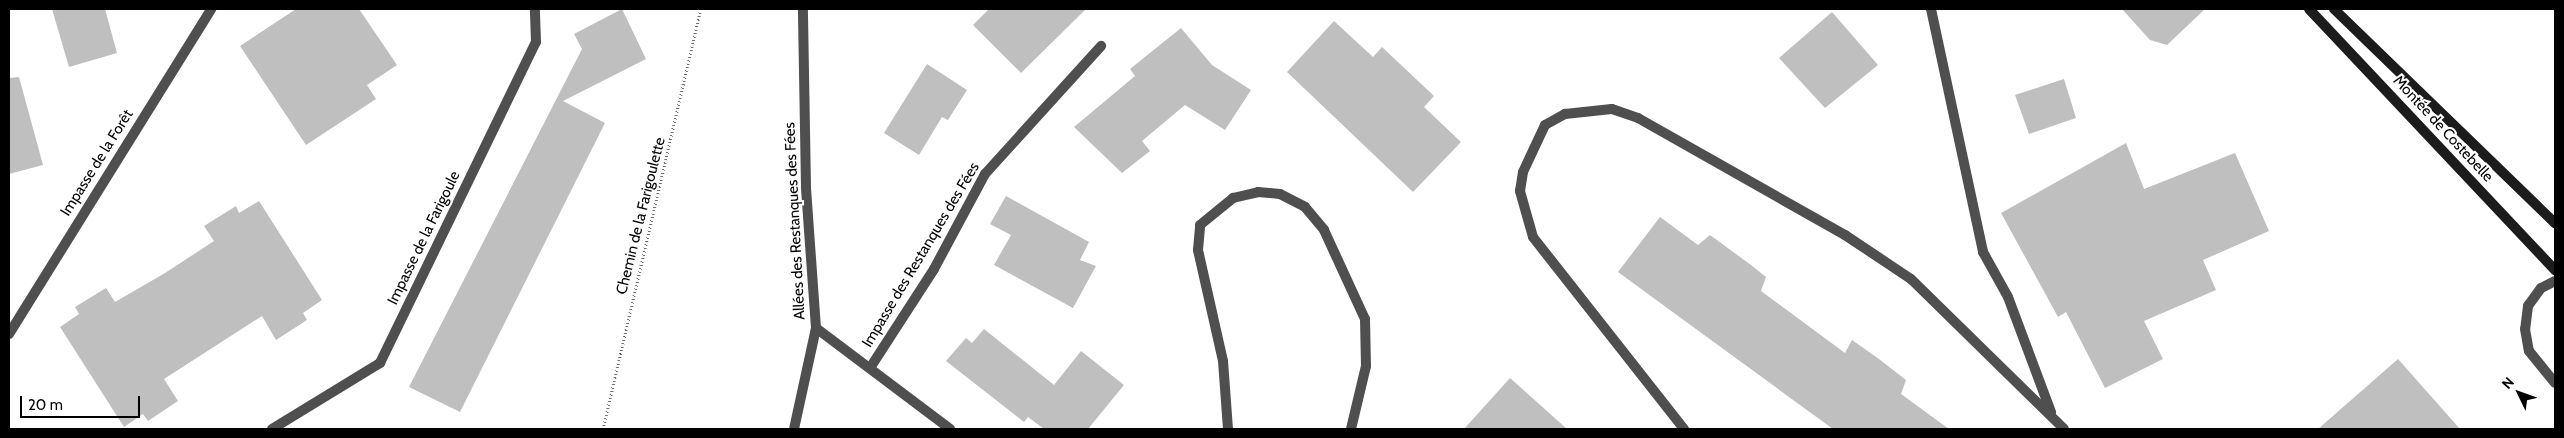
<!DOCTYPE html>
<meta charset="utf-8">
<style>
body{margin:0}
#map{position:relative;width:2564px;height:438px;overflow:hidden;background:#fff;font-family:Cabin,sans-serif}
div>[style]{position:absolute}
.building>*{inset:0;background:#bfbfbf}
.path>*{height:3px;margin-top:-1.5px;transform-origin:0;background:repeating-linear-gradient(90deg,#717171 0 1px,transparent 0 3.5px)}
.street>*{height:10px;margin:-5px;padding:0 5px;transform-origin:5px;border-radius:5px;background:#4f4f4f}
.secondary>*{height:10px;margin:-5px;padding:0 5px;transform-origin:5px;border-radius:5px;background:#1c1c1c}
span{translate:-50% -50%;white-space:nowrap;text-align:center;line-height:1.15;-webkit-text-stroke:4px #fff;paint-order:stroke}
.street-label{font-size:15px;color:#000}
.frame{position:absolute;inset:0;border:10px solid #000;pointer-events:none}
.north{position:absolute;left:2494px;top:368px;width:50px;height:50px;-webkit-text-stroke:4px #fff;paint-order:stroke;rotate:312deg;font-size:14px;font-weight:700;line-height:20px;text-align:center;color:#000}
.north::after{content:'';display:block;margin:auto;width:18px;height:22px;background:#000;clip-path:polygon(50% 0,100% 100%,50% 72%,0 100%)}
.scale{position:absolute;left:20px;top:396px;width:120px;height:22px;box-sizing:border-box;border:2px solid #000;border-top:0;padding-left:6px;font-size:15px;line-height:18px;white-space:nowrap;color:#000;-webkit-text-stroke:4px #fff;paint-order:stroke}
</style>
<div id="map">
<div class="building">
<i style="clip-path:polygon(52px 9px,105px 9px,117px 53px,69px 67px)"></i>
<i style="clip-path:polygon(296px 9px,359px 9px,397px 65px,367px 85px,376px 99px,306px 145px,240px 46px)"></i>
<i style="clip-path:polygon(622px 9px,646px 59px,563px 101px,605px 123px,460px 412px,409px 387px,582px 49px,574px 34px)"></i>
<i style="clip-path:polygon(989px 9px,1086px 9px,1021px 73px,973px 25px)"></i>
<i style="clip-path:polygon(2122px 9px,2205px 9px,2167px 45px,2150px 40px)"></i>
<i style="clip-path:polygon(1832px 12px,1878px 65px,1825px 108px,1779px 58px)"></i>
<i style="clip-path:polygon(1334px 21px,1373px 57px,1382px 47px,1434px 96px,1424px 107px,1461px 142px,1413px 192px,1287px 72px)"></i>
<i style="clip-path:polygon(1181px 28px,1212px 65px,1251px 90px,1225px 130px,1185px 105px,1142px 141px,1150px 151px,1122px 173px,1074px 127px,1135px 76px,1130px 69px)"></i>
<i style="clip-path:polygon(927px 64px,967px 90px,948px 120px,942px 117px,919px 155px,884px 133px)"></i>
<i style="clip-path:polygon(19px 77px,43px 165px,9px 174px,9px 78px)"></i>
<i style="clip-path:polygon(2064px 79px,2076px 118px,2029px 134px,2015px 95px)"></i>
<i style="clip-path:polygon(2126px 143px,2144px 189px,2235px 153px,2269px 231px,2203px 260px,2216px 290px,2144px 321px,2163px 359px,2105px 388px,2066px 312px,2058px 317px,2001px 213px)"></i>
<i style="clip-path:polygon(1006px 196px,1089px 242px,1080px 260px,1096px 266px,1073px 308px,994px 265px,1011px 235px,990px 224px)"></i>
<i style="clip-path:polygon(259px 201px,322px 300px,303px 313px,307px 320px,276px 340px,262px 316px,164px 379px,178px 401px,148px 421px,143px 414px,124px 427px,60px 327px,79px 314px,75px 307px,106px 288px,115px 302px,165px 273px,214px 241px,204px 226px,236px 206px,239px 213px)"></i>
<i style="clip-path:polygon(1660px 217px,1698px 245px,1710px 235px,1751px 265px,1766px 277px,1761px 291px,1845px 353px,1852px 340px,1879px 359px,1906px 380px,1901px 394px,1949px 429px,1833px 429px,1700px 332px,1618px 272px)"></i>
<i style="clip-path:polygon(984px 329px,1054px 385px,1081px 351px,1124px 385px,1088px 429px,1044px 429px,1028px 417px,1024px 422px,946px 361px,966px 338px,972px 343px)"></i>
<i style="clip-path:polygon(2398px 359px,2460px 429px,2318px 429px)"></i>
<i style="clip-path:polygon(1510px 378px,1567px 429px,1464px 429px)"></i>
</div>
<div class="path">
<i style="left:603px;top:429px;width:431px;rotate:-76.9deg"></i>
</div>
<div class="street">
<i style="left:1931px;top:9px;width:249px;rotate:77.9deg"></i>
<i style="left:1983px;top:252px;width:51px;rotate:60.9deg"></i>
<i style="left:2008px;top:297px;width:123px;rotate:69.5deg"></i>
<i style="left:2555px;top:281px;width:16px;rotate:153deg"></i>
<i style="left:2541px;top:288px;width:22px;rotate:126deg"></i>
<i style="left:2528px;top:306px;width:23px;rotate:97deg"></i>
<i style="left:2525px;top:329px;width:22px;rotate:80deg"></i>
<i style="left:2529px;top:351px;width:41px;rotate:50.9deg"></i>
<i style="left:816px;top:328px;width:168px;rotate:37deg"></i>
<i style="left:9px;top:334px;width:383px;rotate:-58.1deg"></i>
<i style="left:870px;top:368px;width:118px;rotate:-57.1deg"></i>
<i style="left:934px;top:269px;width:108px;rotate:-61.8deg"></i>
<i style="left:985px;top:174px;width:173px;rotate:-47.8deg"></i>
<i style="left:272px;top:429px;width:127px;rotate:-31.4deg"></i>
<i style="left:380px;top:363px;width:357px;rotate:-64.1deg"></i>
<i style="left:536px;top:42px;width:33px;rotate:-92deg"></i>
<i style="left:794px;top:429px;width:103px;rotate:-77.7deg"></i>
<i style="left:816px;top:328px;width:141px;rotate:-94.1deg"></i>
<i style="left:806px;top:187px;width:178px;rotate:-91deg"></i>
<i style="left:1228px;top:429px;width:68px;rotate:-94.2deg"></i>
<i style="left:1223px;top:361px;width:114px;rotate:-102.7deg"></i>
<i style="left:1198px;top:250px;width:25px;rotate:-85deg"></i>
<i style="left:1200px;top:225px;width:43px;rotate:-39.3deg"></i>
<i style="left:1233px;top:198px;width:26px;rotate:-13deg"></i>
<i style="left:1258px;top:192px;width:22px;rotate:5deg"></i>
<i style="left:1280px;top:194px;width:28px;rotate:27deg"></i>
<i style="left:1305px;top:207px;width:30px;rotate:50deg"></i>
<i style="left:1324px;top:230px;width:98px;rotate:65.3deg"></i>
<i style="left:1365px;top:319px;width:47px;rotate:88.8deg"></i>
<i style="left:1366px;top:366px;width:65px;rotate:103.4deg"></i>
<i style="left:1684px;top:429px;width:244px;rotate:-128.2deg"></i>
<i style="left:1533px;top:237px;width:48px;rotate:-105.8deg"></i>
<i style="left:1520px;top:191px;width:19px;rotate:-81deg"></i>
<i style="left:1523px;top:172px;width:52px;rotate:-64.9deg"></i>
<i style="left:1545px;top:125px;width:23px;rotate:-29deg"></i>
<i style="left:1565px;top:114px;width:47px;rotate:-6.1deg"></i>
<i style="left:1612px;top:109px;width:28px;rotate:19deg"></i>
<i style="left:1638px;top:118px;width:238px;rotate:29.5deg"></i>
<i style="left:1845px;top:235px;width:79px;rotate:33.7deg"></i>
<i style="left:1911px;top:279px;width:214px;rotate:44.4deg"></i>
</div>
<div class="secondary">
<i style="left:2309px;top:9px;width:359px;rotate:46.7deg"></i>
<i style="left:2334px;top:9px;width:308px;rotate:44.1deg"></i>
</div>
<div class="street-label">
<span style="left:2443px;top:129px;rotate:47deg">Montée de Costebelle</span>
<span style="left:97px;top:163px;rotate:-58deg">Impasse de la Forêt</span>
<span style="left:641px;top:216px;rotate:-76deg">Chemin de la Farigoulette</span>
<span style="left:795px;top:221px;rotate:-93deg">Allées des Restanques des Fées</span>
<span style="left:424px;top:238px;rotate:-64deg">Impasse de la Farigoule</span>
<span style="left:921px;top:255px;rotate:-59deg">Impasse des Restanques des Fées</span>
</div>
<div class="frame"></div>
<div class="north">N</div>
<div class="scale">20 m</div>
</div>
